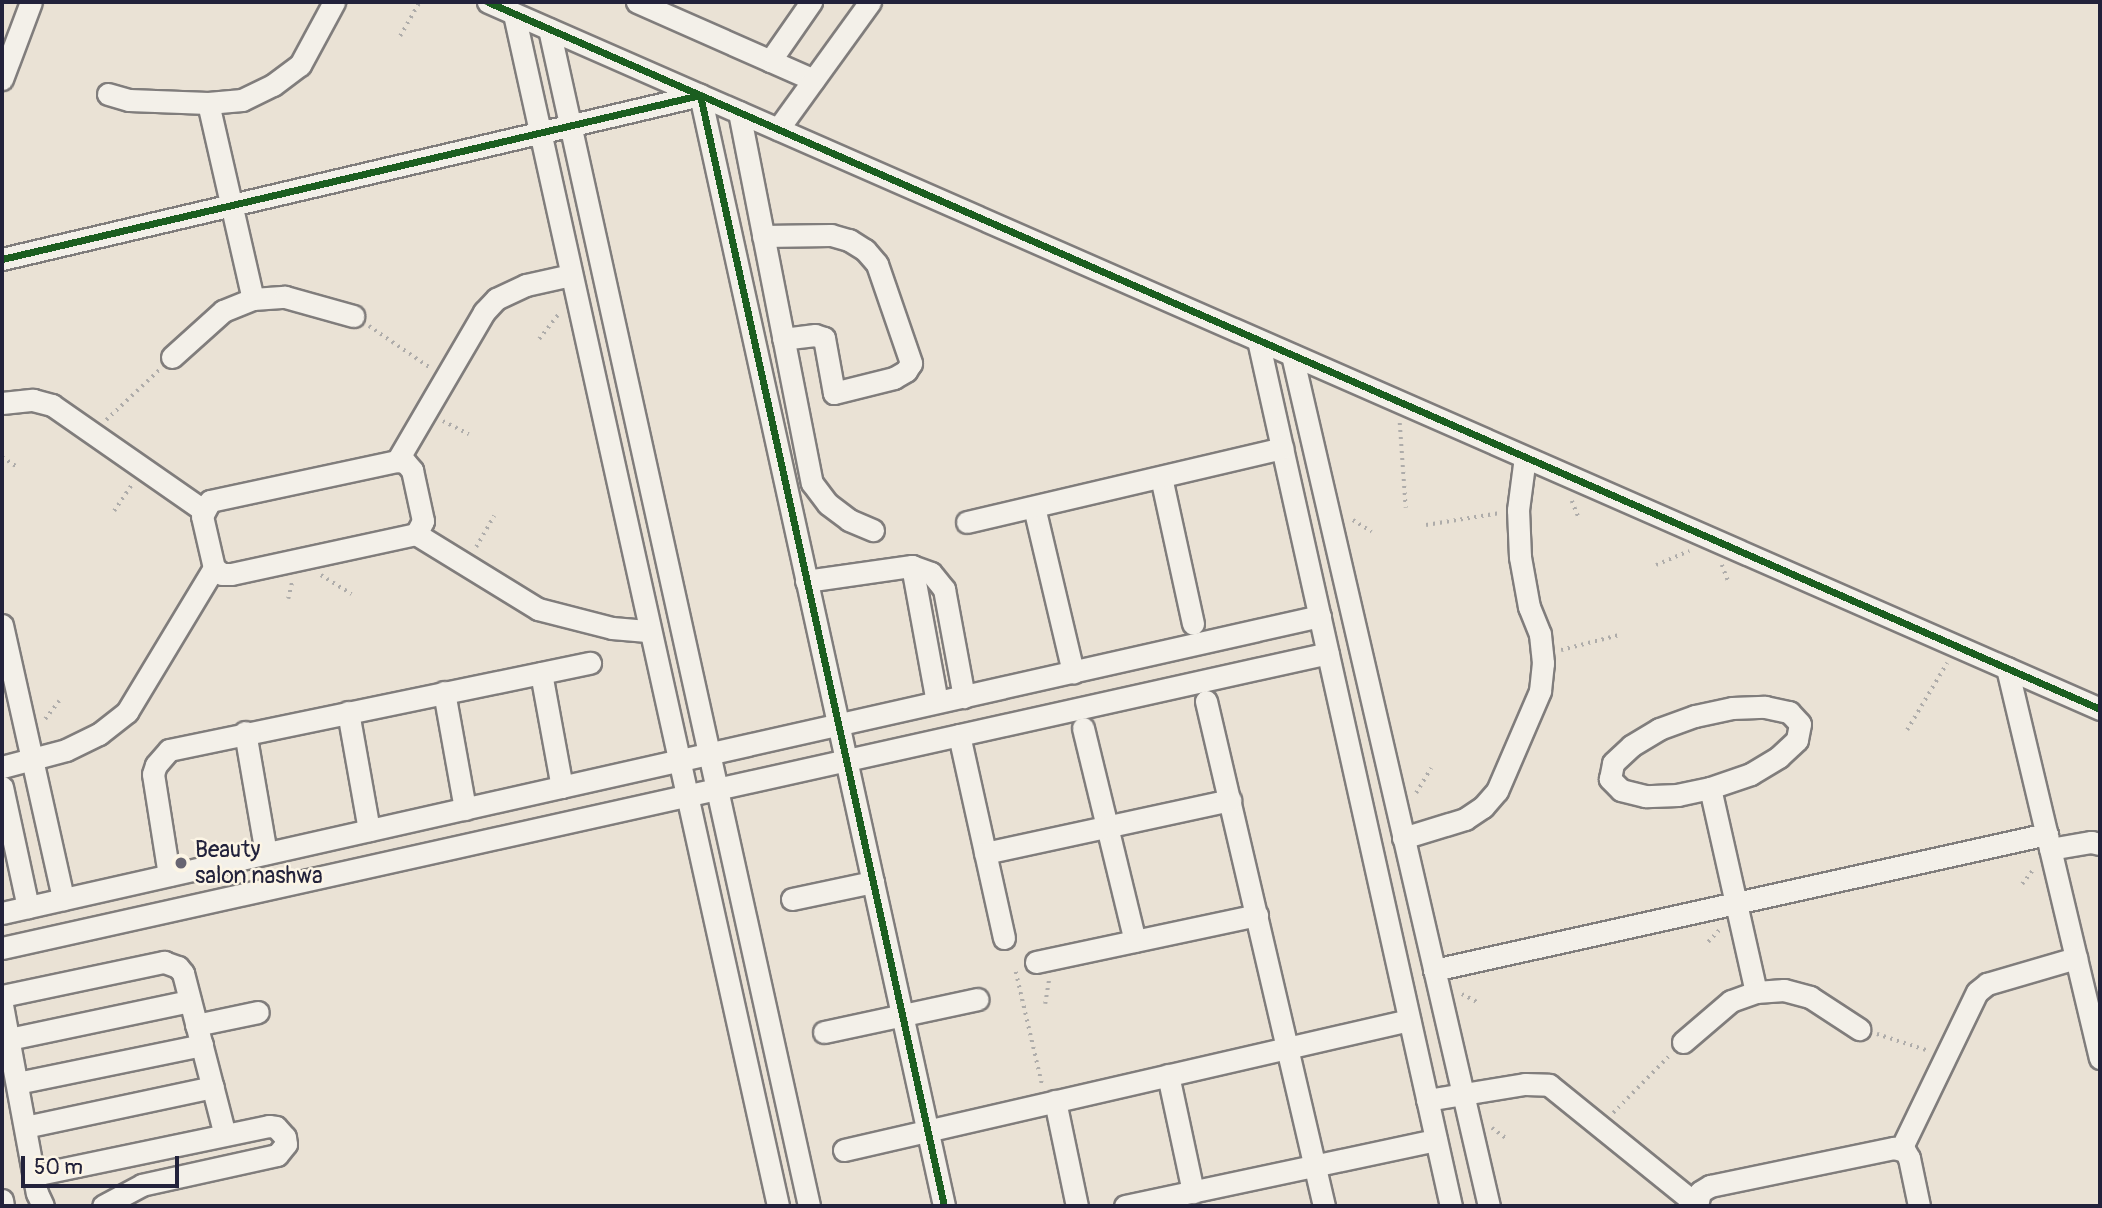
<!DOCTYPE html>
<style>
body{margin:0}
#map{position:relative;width:2102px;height:1208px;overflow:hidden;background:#eae2d5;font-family:Pangolin,sans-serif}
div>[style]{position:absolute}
.path>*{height:3.5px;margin-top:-1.75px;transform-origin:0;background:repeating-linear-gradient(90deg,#aeacaa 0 2px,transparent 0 7px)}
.roads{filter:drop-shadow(2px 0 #807d7c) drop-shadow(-2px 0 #807d7c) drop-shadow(0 2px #807d7c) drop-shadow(0 -2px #807d7c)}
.minor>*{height:21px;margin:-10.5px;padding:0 10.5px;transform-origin:10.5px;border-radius:10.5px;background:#f3f0e9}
.cycleway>*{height:7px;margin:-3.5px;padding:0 3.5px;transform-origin:3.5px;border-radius:3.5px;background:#1b5e20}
.dots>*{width:19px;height:19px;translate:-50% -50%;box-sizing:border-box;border:4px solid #fcf5e5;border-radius:50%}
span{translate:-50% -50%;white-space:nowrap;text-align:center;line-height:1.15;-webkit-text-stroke:5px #fcf5e5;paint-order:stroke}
.poi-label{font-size:23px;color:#22223b}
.left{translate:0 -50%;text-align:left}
.frame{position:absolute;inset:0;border:4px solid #22223b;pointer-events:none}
.scale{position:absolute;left:21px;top:1156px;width:158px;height:32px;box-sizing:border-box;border:4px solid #22223b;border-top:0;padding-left:9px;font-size:21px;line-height:24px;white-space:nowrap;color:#22223b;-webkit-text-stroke:5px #fcf5e5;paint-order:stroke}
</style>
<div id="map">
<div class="path">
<i style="left:400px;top:36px;width:39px;rotate:-60deg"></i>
<i style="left:369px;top:326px;width:73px;rotate:34.3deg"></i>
<i style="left:539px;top:339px;width:33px;rotate:-52deg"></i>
<i style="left:106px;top:420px;width:73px;rotate:-43.3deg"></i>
<i style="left:443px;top:421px;width:29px;rotate:27deg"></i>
<i style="left:1400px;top:423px;width:85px;rotate:86deg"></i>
<i style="left:2px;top:457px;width:17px;rotate:33deg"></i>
<i style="left:1572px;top:501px;width:18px;rotate:68deg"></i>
<i style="left:114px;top:511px;width:32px;rotate:-56deg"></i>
<i style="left:1353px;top:520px;width:22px;rotate:32deg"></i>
<i style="left:1426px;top:525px;width:75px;rotate:-9.2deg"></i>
<i style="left:476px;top:547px;width:36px;rotate:-60deg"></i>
<i style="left:1656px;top:565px;width:36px;rotate:-23deg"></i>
<i style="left:1722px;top:565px;width:19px;rotate:69deg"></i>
<i style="left:321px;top:575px;width:36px;rotate:32deg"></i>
<i style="left:288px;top:599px;width:18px;rotate:-77deg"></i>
<i style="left:1561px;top:650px;width:60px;rotate:-14.5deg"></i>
<i style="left:45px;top:719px;width:23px;rotate:-52deg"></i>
<i style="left:1907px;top:730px;width:78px;rotate:-59.2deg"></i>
<i style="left:1416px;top:793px;width:29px;rotate:-59deg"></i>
<i style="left:2022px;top:884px;width:18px;rotate:-52deg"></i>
<i style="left:1708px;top:942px;width:19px;rotate:-47deg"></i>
<i style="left:1016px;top:972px;width:115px;rotate:76.9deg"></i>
<i style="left:1462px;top:994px;width:19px;rotate:28deg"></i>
<i style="left:1045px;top:1004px;width:25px;rotate:-81deg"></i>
<i style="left:1877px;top:1034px;width:52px;rotate:18.1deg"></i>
<i style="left:1613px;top:1113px;width:80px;rotate:-45.5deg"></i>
<i style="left:1492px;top:1128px;width:19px;rotate:36deg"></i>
</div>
<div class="roads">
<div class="minor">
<i style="left:488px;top:2px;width:1760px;rotate:23.68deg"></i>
<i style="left:637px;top:2px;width:193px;rotate:23.8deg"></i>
<i style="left:514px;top:14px;width:1221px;rotate:77.51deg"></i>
<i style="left:549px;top:29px;width:1205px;rotate:77.54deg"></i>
<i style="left:770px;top:61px;width:72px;rotate:-55.2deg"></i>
<i style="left:2px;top:79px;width:82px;rotate:-69.4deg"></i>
<i style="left:108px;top:94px;width:22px;rotate:16deg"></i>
<i style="left:129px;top:100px;width:79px;rotate:2.2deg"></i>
<i style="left:208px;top:103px;width:34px;rotate:-5deg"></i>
<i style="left:242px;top:100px;width:34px;rotate:-26deg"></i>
<i style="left:273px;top:85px;width:34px;rotate:-37deg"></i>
<i style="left:300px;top:65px;width:72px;rotate:-61.6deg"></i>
<i style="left:208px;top:103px;width:201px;rotate:77.1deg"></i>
<i style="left:739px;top:112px;width:378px;rotate:78.9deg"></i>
<i style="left:812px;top:483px;width:26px;rotate:53deg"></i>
<i style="left:828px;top:504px;width:26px;rotate:37deg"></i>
<i style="left:849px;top:520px;width:26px;rotate:23deg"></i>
<i style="left:778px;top:129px;width:157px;rotate:-54.1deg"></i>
<i style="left:763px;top:236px;width:68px;rotate:-0.8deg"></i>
<i style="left:831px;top:235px;width:19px;rotate:16deg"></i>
<i style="left:849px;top:240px;width:19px;rotate:32deg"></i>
<i style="left:865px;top:250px;width:18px;rotate:49deg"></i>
<i style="left:877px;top:264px;width:105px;rotate:71deg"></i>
<i style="left:911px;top:363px;width:9px;rotate:122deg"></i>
<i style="left:906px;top:371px;width:14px;rotate:150deg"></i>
<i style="left:894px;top:378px;width:62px;rotate:166deg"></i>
<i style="left:834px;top:393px;width:56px;rotate:-100.3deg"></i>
<i style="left:824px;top:338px;width:9px;rotate:-162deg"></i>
<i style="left:815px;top:335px;width:32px;rotate:173deg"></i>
<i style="left:2px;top:259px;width:717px;rotate:-13.22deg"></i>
<i style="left:700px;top:95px;width:1137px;rotate:77.61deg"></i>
<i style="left:1258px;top:340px;width:887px;rotate:77.44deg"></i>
<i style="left:1292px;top:355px;width:874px;rotate:76.97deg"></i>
<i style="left:172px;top:357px;width:69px;rotate:-42deg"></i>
<i style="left:223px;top:311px;width:32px;rotate:-22deg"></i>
<i style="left:253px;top:299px;width:32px;rotate:-4deg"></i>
<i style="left:285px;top:297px;width:71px;rotate:15.6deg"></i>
<i style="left:2px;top:403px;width:31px;rotate:-6deg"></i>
<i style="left:33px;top:400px;width:20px;rotate:15deg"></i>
<i style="left:52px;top:405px;width:184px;rotate:34.8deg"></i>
<i style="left:397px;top:461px;width:8px;rotate:7deg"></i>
<i style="left:405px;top:462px;width:11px;rotate:49deg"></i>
<i style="left:412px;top:470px;width:52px;rotate:77.8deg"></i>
<i style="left:423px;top:521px;width:15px;rotate:118deg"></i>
<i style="left:416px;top:534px;width:189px;rotate:167.8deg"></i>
<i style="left:231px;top:574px;width:9px;rotate:180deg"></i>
<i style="left:222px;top:574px;width:10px;rotate:-143deg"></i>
<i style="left:214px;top:568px;width:53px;rotate:-103deg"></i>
<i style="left:202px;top:516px;width:17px;rotate:-62deg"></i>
<i style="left:210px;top:501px;width:191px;rotate:-12.1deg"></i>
<i style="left:397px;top:461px;width:173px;rotate:-59.7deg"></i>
<i style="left:484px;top:312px;width:18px;rotate:-47deg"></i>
<i style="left:496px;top:299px;width:33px;rotate:-25deg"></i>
<i style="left:526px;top:285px;width:46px;rotate:-12.5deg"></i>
<i style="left:1161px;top:477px;width:150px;rotate:77.7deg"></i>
<i style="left:1034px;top:507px;width:170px;rotate:76.7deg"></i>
<i style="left:967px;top:522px;width:324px;rotate:-13.2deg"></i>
<i style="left:416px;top:534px;width:143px;rotate:31.6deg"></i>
<i style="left:538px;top:609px;width:76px;rotate:14.4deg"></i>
<i style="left:612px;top:628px;width:38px;rotate:5deg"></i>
<i style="left:912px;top:566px;width:138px;rotate:79.6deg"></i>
<i style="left:806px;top:581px;width:107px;rotate:-8.1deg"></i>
<i style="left:912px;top:566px;width:20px;rotate:20deg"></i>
<i style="left:931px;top:573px;width:21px;rotate:51deg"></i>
<i style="left:944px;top:589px;width:110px;rotate:79.5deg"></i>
<i style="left:2px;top:625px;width:281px;rotate:77.4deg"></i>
<i style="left:2007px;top:668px;width:401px;rotate:76.6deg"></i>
<i style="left:541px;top:673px;width:116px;rotate:79.6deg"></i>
<i style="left:444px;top:692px;width:119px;rotate:79.8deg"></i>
<i style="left:1206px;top:701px;width:519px;rotate:76.85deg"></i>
<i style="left:1765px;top:707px;width:25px;rotate:12deg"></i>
<i style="left:1789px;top:712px;width:16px;rotate:47deg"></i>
<i style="left:1800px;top:724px;width:16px;rotate:101deg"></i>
<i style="left:1797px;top:740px;width:25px;rotate:137deg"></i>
<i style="left:1779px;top:757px;width:33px;rotate:149deg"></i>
<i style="left:1751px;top:774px;width:43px;rotate:161.1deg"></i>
<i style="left:1710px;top:788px;width:33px;rotate:168deg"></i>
<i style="left:1678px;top:795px;width:33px;rotate:178deg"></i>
<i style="left:1645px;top:796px;width:25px;rotate:-166deg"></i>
<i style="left:1621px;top:790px;width:16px;rotate:-135deg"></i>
<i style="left:1610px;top:779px;width:16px;rotate:-79deg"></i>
<i style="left:1613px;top:763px;width:25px;rotate:-43deg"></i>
<i style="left:1631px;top:746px;width:33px;rotate:-31deg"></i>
<i style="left:1659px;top:729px;width:38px;rotate:-20deg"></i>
<i style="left:1695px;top:716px;width:38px;rotate:-12deg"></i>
<i style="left:1732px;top:708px;width:33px;rotate:-2deg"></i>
<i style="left:348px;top:712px;width:120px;rotate:79.9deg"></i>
<i style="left:1083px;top:728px;width:219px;rotate:76.3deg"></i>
<i style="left:245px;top:732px;width:123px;rotate:80.2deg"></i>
<i style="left:959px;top:735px;width:208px;rotate:77.5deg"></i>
<i style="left:2px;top:767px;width:66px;rotate:-14.9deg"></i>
<i style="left:66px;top:750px;width:37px;rotate:-26deg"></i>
<i style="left:99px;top:734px;width:36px;rotate:-38deg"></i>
<i style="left:127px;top:712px;width:168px;rotate:-58.9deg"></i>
<i style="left:2px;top:787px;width:123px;rotate:77.8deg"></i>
<i style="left:1710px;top:788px;width:209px;rotate:77.3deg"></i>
<i style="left:1403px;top:838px;width:65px;rotate:-17deg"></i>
<i style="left:1465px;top:819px;width:22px;rotate:-34deg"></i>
<i style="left:1483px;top:807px;width:21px;rotate:-49deg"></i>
<i style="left:1497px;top:791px;width:109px;rotate:-66.7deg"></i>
<i style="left:1540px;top:691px;width:28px;rotate:-84deg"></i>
<i style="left:1543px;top:663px;width:29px;rotate:-96deg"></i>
<i style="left:1540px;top:634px;width:29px;rotate:-112deg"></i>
<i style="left:1529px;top:607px;width:51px;rotate:-100.2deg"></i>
<i style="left:1520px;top:557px;width:47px;rotate:-92.4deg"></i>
<i style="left:1518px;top:510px;width:53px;rotate:-82.5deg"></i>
<i style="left:2050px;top:849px;width:42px;rotate:-9.7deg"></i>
<i style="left:2091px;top:842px;width:9px;rotate:13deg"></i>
<i style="left:985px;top:853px;width:251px;rotate:-12.2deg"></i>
<i style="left:169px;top:875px;width:102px;rotate:-99deg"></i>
<i style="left:153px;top:774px;width:9px;rotate:-72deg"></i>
<i style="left:156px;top:765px;width:20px;rotate:-49deg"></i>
<i style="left:169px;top:750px;width:430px;rotate:-11.7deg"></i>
<i style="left:792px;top:899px;width:83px;rotate:-11.9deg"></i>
<i style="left:2px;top:913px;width:1351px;rotate:-12.7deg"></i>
<i style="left:2px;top:948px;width:1358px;rotate:-12.54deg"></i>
<i style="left:1036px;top:962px;width:226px;rotate:-12deg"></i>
<i style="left:1434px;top:970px;width:628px;rotate:-12.51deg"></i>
<i style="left:2px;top:996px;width:166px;rotate:-11.9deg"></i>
<i style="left:164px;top:962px;width:15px;rotate:20deg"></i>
<i style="left:178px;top:967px;width:8px;rotate:50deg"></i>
<i style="left:183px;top:973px;width:167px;rotate:75.5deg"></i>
<i style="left:2px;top:1005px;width:191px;rotate:79.5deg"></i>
<i style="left:37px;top:1193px;width:14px;rotate:65deg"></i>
<i style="left:196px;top:1025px;width:63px;rotate:-11.8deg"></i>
<i style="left:824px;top:1032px;width:157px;rotate:-12.1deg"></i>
<i style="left:9px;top:1039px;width:185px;rotate:-11.9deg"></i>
<i style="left:1683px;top:1042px;width:63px;rotate:-40.5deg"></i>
<i style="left:1731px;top:1001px;width:27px;rotate:-20deg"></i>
<i style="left:1756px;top:992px;width:28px;rotate:-4deg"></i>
<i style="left:1784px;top:990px;width:27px;rotate:15deg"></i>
<i style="left:1810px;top:997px;width:59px;rotate:33.1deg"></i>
<i style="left:1168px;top:1075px;width:120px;rotate:77.9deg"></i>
<i style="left:17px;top:1083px;width:189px;rotate:-11.6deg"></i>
<i style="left:1427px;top:1100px;width:99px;rotate:-9.3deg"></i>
<i style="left:1525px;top:1084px;width:24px;rotate:2deg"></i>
<i style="left:1549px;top:1085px;width:189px;rotate:39deg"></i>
<i style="left:1055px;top:1101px;width:107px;rotate:78.2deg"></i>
<i style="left:25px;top:1127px;width:192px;rotate:-12deg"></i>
<i style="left:1901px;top:1149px;width:174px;rotate:-64.2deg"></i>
<i style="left:1977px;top:992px;width:13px;rotate:-39deg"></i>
<i style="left:1987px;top:984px;width:93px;rotate:-16.3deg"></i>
<i style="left:844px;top:1150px;width:580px;rotate:-12.96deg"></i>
<i style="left:34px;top:1175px;width:240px;rotate:-11.8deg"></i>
<i style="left:269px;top:1126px;width:7px;rotate:8deg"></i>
<i style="left:276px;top:1127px;width:13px;rotate:48deg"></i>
<i style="left:285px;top:1137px;width:7px;rotate:82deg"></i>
<i style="left:286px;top:1144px;width:14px;rotate:129deg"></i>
<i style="left:277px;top:1155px;width:138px;rotate:167.5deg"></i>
<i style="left:142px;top:1185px;width:44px;rotate:151.7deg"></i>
<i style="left:2px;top:1200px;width:6px;rotate:81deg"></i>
<i style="left:1125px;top:1206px;width:318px;rotate:-12deg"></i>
<i style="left:1697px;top:1206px;width:14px;rotate:-78deg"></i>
<i style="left:1700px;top:1192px;width:12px;rotate:-31deg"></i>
<i style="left:1710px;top:1186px;width:188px;rotate:-11.7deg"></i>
<i style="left:1894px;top:1148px;width:11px;rotate:15deg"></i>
<i style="left:1905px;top:1151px;width:8px;rotate:60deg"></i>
<i style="left:1909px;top:1158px;width:49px;rotate:78.2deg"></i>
</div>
</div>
<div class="cycleway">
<i style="left:488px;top:2px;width:1760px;rotate:23.68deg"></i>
<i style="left:2px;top:259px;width:717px;rotate:-13.22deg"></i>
<i style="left:700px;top:95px;width:1137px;rotate:77.61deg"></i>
</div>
<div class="dots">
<i style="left:181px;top:863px;background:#686571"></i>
</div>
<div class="poi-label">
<span class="left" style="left:195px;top:863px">Beauty<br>salon nashwa</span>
</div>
<div class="frame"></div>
<div class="scale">50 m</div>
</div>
